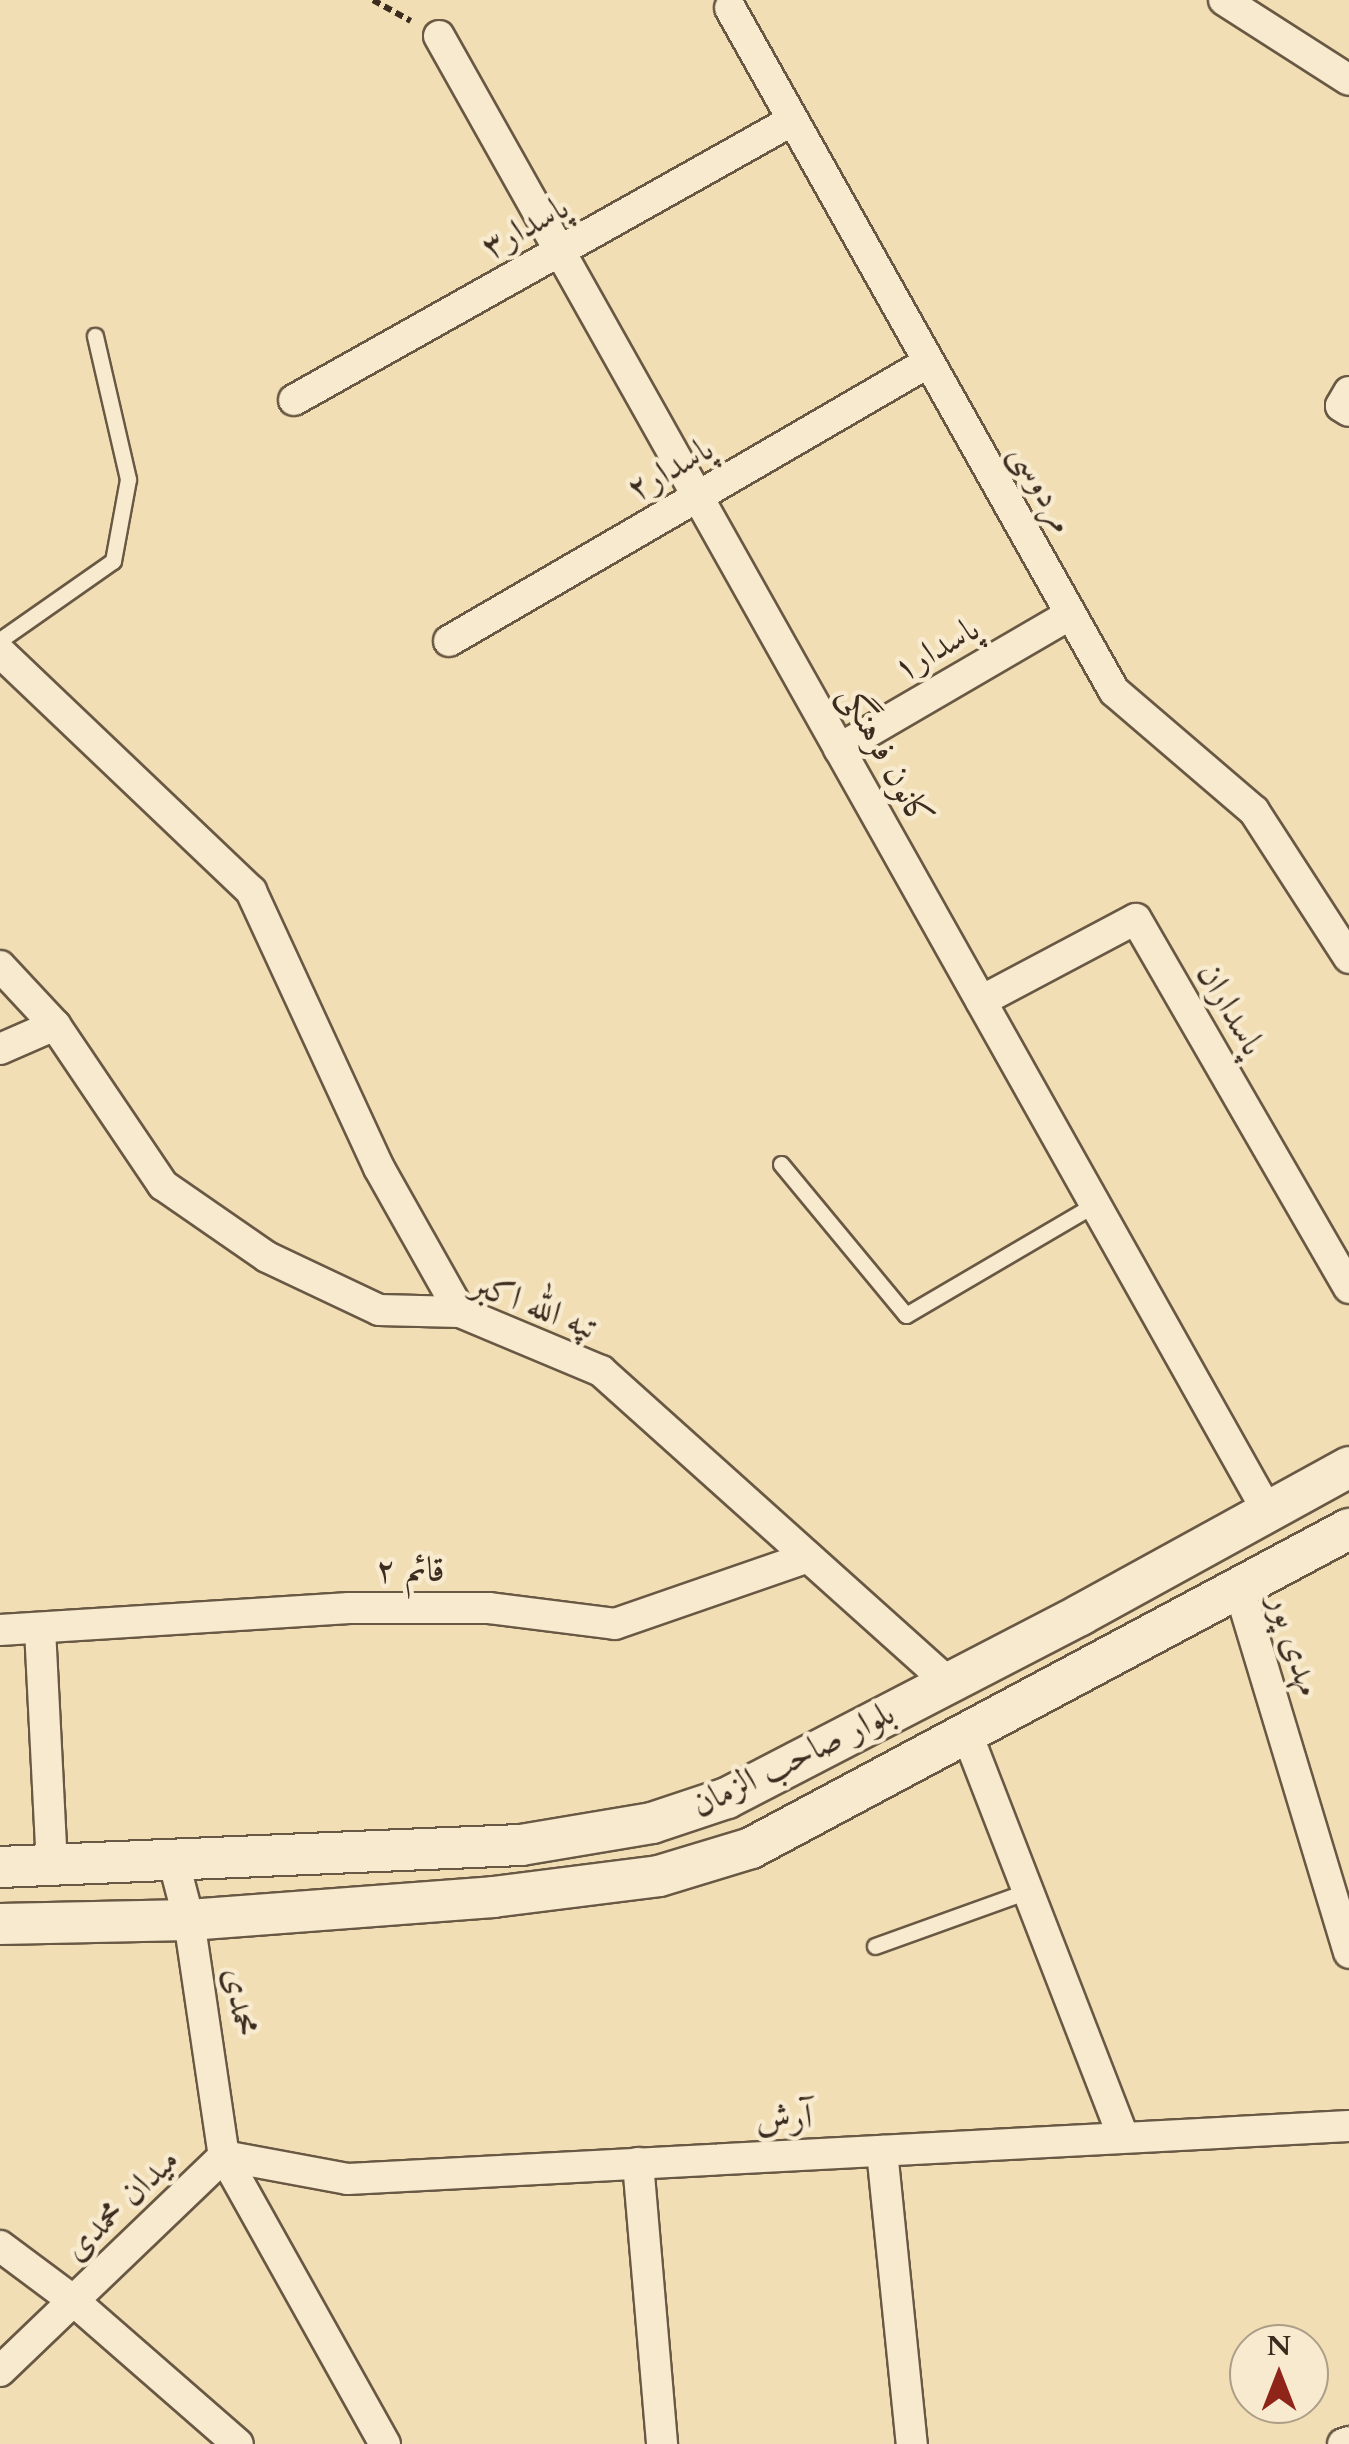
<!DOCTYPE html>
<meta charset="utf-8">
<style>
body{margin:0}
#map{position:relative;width:1349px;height:2444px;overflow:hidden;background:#f2deb4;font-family:Cardo,Amiri,serif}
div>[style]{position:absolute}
.path>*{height:6px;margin-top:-3px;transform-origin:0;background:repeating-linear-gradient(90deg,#3b2c1f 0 8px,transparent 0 13px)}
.roads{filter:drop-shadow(2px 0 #695844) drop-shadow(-2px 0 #695844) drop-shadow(0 2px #695844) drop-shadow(0 -2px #695844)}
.service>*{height:15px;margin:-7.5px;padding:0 7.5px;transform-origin:7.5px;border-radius:7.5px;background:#f7eace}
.minor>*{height:30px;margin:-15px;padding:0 15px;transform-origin:15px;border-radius:15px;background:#f7eace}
.secondary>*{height:40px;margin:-20px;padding:0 20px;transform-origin:20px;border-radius:20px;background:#f7eace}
span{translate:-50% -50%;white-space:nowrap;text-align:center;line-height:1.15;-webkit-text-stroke:9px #f7eace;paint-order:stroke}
.street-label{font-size:35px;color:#3b2c1f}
.north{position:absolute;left:1229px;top:2324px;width:100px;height:100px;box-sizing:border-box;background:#f7eace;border:2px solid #ac9e88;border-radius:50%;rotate:0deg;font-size:28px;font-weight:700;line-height:40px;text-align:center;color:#3b2c1f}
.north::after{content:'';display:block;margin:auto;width:35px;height:45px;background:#8f2418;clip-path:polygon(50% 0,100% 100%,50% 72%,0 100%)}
</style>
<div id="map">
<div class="path">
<i style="left:373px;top:0;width:43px;rotate:28.9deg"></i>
</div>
<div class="roads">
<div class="service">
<i style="left:0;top:640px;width:138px;rotate:-35deg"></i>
<i style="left:113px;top:561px;width:83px;rotate:-79.6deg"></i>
<i style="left:128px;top:479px;width:147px;rotate:-103deg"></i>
<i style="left:781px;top:1164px;width:196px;rotate:50.4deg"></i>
<i style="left:906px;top:1315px;width:219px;rotate:-30.4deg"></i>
<i style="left:875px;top:1946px;width:163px;rotate:-19.8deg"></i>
</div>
<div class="minor">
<i style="left:1224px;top:0;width:148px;rotate:32.6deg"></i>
<i style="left:730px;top:8px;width:784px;rotate:60.65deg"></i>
<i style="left:1114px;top:691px;width:184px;rotate:40.6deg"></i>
<i style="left:1254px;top:811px;width:175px;rotate:57.1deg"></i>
<i style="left:439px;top:36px;width:1693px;rotate:60.68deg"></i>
<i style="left:1349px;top:392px;width:16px;rotate:120deg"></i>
<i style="left:1341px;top:406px;width:9px;rotate:32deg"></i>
<i style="left:294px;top:400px;width:572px;rotate:-29.3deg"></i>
<i style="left:449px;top:641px;width:555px;rotate:-30.17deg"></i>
<i style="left:0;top:652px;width:347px;rotate:43.6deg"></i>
<i style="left:251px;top:891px;width:305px;rotate:65.2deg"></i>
<i style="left:379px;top:1168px;width:165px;rotate:60.6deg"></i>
<i style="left:839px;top:749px;width:268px;rotate:-30.2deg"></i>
<i style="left:0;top:966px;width:81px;rotate:47deg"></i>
<i style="left:55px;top:1025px;width:193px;rotate:56deg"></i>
<i style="left:163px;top:1185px;width:126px;rotate:34.7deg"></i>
<i style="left:267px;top:1257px;width:124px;rotate:25.3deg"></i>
<i style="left:379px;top:1310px;width:81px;rotate:1.4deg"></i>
<i style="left:460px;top:1312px;width:153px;rotate:22.7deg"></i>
<i style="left:601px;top:1371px;width:467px;rotate:41.9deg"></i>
<i style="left:981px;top:1001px;width:175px;rotate:-27.9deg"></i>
<i style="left:1136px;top:919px;width:426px;rotate:60deg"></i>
<i style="left:0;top:1049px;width:60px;rotate:-23.6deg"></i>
<i style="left:1239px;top:1588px;width:381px;rotate:73.2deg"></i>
<i style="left:40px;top:1629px;width:238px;rotate:87.1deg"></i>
<i style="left:0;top:1630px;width:350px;rotate:-3.6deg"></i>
<i style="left:349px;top:1608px;width:140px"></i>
<i style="left:489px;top:1608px;width:127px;rotate:7.2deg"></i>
<i style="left:615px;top:1624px;width:204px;rotate:-19.1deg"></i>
<i style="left:967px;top:1734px;width:432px;rotate:68.8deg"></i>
<i style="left:174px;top:1863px;width:59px;rotate:75.3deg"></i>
<i style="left:189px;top:1920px;width:239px;rotate:81.6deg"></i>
<i style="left:224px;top:2156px;width:126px;rotate:10.5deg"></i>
<i style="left:348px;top:2179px;width:1002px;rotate:-3.03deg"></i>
<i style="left:882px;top:2151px;width:295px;rotate:84.2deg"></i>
<i style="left:638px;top:2163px;width:282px;rotate:85.1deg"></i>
<i style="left:0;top:2246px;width:94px;rotate:36.7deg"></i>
<i style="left:75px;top:2302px;width:216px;rotate:41.1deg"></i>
<i style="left:0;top:2371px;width:310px;rotate:-43.8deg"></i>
<i style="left:224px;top:2156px;width:330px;rotate:60.8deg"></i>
<i style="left:1343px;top:2444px;width:6px;rotate:-18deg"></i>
</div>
<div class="secondary">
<i style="left:0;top:1867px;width:521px;rotate:-2.42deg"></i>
<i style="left:521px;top:1845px;width:133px;rotate:-9.5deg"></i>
<i style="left:652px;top:1823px;width:79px;rotate:-18.4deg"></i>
<i style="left:727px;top:1798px;width:398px;rotate:-27.4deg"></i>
<i style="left:1080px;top:1615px;width:307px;rotate:-28.8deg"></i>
<i style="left:0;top:1924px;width:189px;rotate:-1.2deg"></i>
<i style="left:189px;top:1920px;width:305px;rotate:-4.3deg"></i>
<i style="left:493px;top:1897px;width:167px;rotate:-7.2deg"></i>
<i style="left:659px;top:1876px;width:96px;rotate:-16.9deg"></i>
<i style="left:751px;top:1848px;width:678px;rotate:-28.08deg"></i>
</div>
</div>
<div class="street-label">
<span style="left:525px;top:227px;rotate:-29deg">پاسدار۳</span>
<span style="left:670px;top:469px;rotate:-30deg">پاسدار۲</span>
<span style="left:1043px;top:488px;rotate:61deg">مردوسی</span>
<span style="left:936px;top:649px;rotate:-30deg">پاسدار۱</span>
<span style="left:886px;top:756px;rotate:61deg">کانون فرهنگی</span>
<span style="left:1231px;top:1009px;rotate:60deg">پاسداران</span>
<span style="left:535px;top:1306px;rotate:21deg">تپه الله اکبر</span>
<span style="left:410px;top:1570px">قائم ۲</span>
<span style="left:1295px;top:1645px;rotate:73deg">مهدی پور</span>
<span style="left:793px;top:1759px;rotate:-26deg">بلوار صاحب الزمان</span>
<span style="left:241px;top:2002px;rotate:81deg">محمدی</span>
<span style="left:784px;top:2118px;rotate:-3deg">آرش</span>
<span style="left:121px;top:2204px;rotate:-44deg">میدان محمدی</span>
</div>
<div class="north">N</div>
</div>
